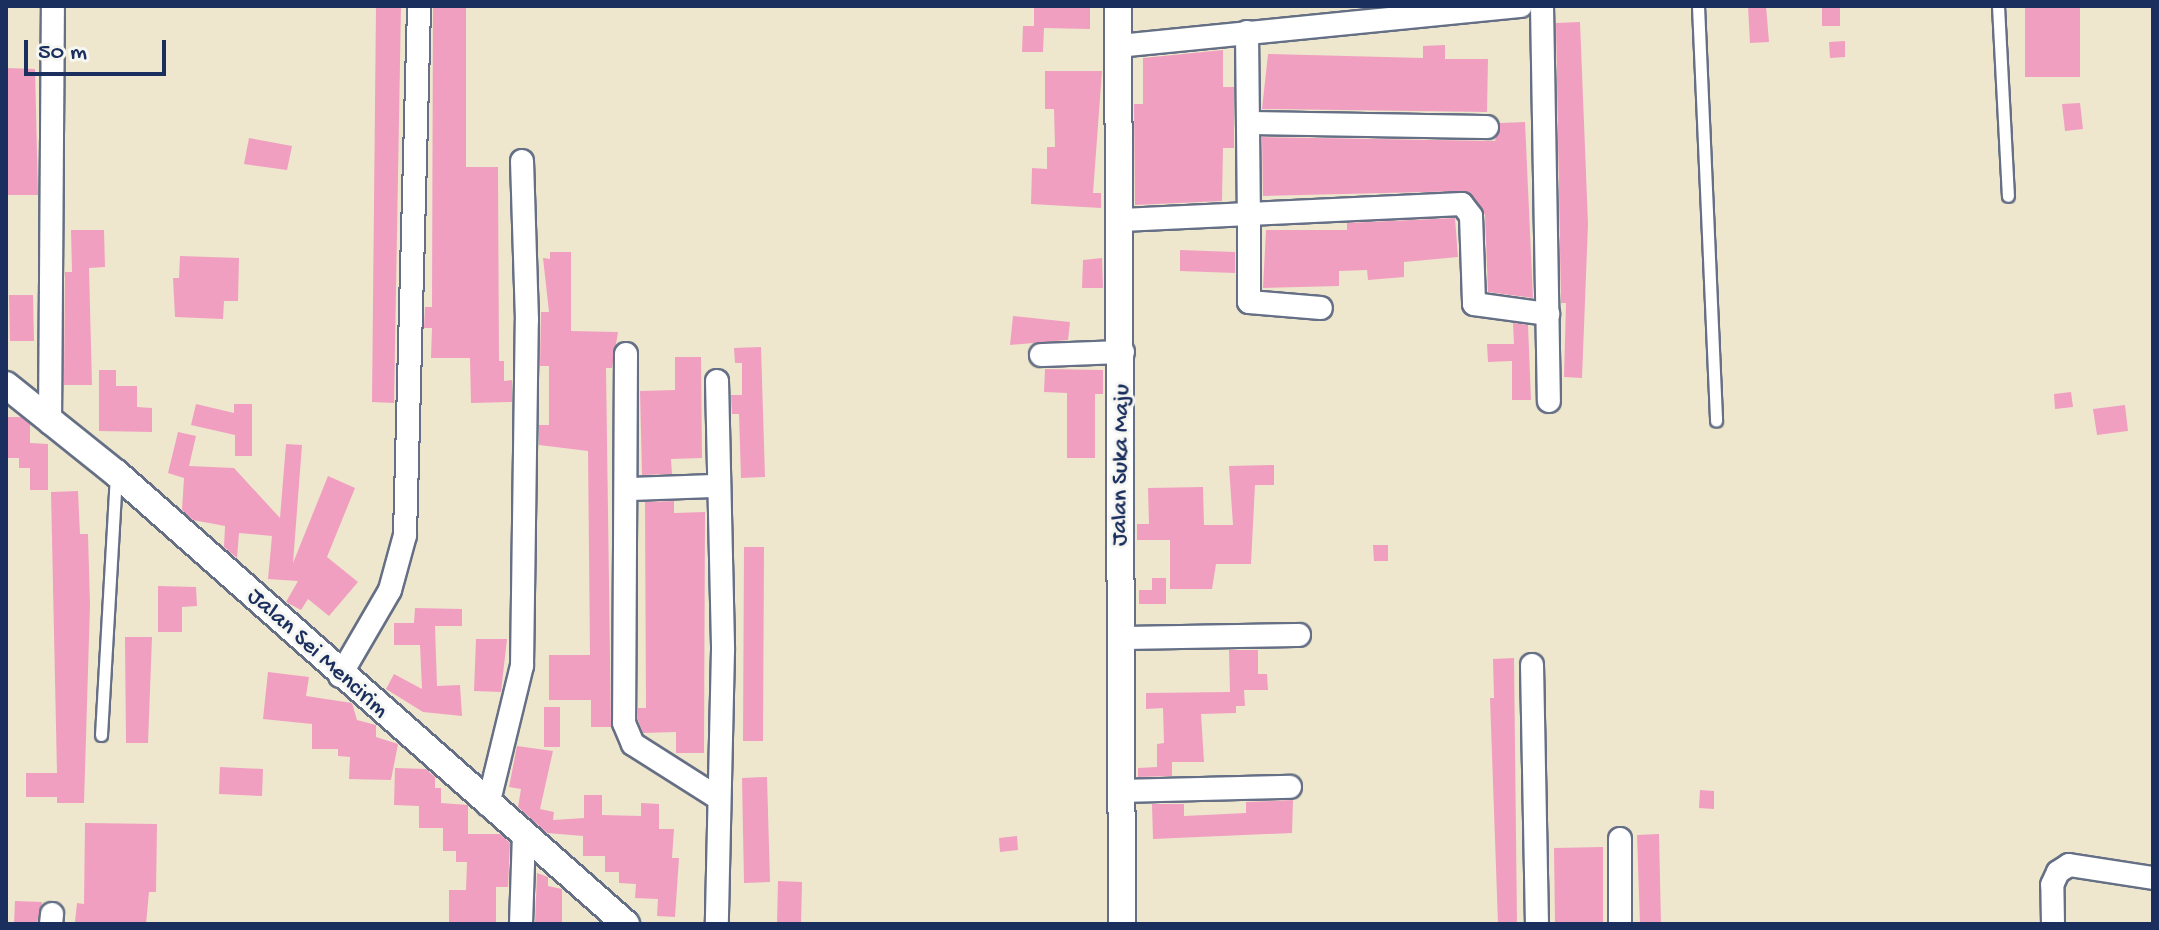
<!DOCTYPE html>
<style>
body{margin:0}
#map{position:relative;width:2159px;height:930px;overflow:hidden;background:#eee7cd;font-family:"Gochi Hand",sans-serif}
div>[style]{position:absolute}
.building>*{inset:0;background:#f09fc1}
.roads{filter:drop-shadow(2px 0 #656f85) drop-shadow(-2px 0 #656f85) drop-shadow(0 2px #656f85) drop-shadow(0 -2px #656f85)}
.service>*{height:11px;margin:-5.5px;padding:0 5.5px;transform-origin:5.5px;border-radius:5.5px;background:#fff}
.minor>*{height:22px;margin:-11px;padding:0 11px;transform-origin:11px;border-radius:11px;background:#fff}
.tertiary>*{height:26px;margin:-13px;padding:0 13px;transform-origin:13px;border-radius:13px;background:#fff}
span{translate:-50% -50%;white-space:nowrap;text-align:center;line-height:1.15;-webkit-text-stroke:6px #f6f6f2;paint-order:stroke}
.street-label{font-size:24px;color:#1b2f5e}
.frame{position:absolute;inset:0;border:8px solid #1b2f5e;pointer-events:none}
.scale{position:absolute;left:24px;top:40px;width:142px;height:36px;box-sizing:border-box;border:4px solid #1b2f5e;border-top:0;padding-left:10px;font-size:24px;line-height:28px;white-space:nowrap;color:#1b2f5e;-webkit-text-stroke:6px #f6f6f2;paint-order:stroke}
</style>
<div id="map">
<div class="building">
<i style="clip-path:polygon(376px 6px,401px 6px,394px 403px,372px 402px)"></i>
<i style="clip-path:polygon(433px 6px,466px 6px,466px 167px,498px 167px,499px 361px,504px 361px,504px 381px,512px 380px,512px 402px,471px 403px,470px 358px,431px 358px,432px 328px,424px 328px,425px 307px,432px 307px)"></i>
<i style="clip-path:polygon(1034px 6px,1090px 6px,1090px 29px,1044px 28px,1043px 52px,1022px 52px,1023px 26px,1034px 26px)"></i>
<i style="clip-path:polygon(1748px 6px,1766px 6px,1769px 42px,1750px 43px)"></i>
<i style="clip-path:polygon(1822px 6px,1840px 6px,1840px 26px,1822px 26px)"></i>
<i style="clip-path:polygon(2025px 6px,2080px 6px,2080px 77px,2025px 77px)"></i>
<i style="clip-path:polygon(1580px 22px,1588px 224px,1582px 378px,1564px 377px,1566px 303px,1561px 303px,1556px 23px)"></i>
<i style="clip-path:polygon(1845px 41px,1845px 57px,1830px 58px,1829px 42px)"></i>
<i style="clip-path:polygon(1445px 45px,1445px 59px,1488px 59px,1487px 112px,1262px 109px,1268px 54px,1423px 58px,1423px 46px)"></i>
<i style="clip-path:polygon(1223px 50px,1223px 87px,1234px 87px,1234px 148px,1223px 148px,1222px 201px,1135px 205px,1134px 104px,1143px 104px,1143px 58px)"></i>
<i style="clip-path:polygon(6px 68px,35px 69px,38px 195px,6px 195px)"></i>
<i style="clip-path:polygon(1045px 71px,1102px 71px,1093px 193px,1101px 193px,1101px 208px,1031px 204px,1032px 168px,1047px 169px,1047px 147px,1055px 147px,1054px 109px,1045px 109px)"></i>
<i style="clip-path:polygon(2080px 103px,2083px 129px,2065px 131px,2062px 104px)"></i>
<i style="clip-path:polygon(1525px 122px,1533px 298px,1488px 292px,1485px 215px,1467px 191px,1263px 196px,1262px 137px,1495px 141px,1500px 123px)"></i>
<i style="clip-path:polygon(249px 138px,292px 146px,287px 170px,244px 164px)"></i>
<i style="clip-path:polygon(1455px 218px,1458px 257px,1404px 262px,1404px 277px,1368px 280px,1367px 270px,1339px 271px,1339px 286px,1263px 288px,1266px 230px,1347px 230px,1347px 223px)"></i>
<i style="clip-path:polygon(71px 230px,104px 230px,105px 267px,89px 268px,92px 385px,64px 385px,65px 272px,72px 272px)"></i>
<i style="clip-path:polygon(1180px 250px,1235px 252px,1235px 273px,1180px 271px)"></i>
<i style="clip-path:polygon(550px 252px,571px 252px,571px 331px,618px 332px,612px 368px,606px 368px,611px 727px,591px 727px,591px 700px,549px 700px,549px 655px,590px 655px,588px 451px,539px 445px,539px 425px,549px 425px,549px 366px,540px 366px,541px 312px,549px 312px,543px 258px,550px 259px)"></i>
<i style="clip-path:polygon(180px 256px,239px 258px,238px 301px,224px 301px,223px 319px,175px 317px,173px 278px,179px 278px)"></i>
<i style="clip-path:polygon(1102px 258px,1103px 288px,1082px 288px,1083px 260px)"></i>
<i style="clip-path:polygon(9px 295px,33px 295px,34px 341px,10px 341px)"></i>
<i style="clip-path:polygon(1013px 316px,1070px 322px,1068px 340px,1010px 345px)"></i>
<i style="clip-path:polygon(1513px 323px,1528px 325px,1531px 400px,1512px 400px,1512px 361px,1488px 362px,1487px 344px,1514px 344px)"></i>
<i style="clip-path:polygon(761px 347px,765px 477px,741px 478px,739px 414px,732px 414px,731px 395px,742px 395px,742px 363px,735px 363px,734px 348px)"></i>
<i style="clip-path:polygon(675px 357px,701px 357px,702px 458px,671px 459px,672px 474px,642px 475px,640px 391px,675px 390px)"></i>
<i style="clip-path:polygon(1045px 369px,1103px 370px,1103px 394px,1095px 394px,1095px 458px,1067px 458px,1067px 393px,1044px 392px)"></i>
<i style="clip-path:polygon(99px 370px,116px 370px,116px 386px,137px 386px,137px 407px,152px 408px,152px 432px,99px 431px)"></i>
<i style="clip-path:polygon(2071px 392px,2073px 407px,2055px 409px,2054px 394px)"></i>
<i style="clip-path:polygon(196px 404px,234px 413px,234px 404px,252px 404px,252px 456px,235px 456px,235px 435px,191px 425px)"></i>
<i style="clip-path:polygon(2125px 405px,2128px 431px,2097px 435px,2093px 409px)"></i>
<i style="clip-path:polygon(6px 417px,21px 417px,30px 424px,30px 443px,48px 444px,48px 490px,30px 490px,30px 468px,19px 468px,19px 458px,6px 458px)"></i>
<i style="clip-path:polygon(178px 432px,196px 436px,189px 466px,234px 468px,280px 518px,286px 444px,302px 445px,293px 563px,328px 476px,355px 488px,327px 557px,358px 582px,329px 616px,308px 599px,301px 610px,286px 602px,298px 581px,268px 579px,272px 536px,239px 533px,237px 558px,224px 547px,225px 526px,193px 520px,182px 510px,184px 478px,168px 473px)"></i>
<i style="clip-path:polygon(1274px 465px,1274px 485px,1255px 485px,1251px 564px,1216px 564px,1212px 589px,1170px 589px,1170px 540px,1137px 540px,1137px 524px,1149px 524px,1148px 488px,1203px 487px,1204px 525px,1233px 525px,1229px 466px)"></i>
<i style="clip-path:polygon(78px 491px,80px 534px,88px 534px,90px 605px,84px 803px,57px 803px,57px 797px,26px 797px,26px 773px,57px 773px,51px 492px)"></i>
<i style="clip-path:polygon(674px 501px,674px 513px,705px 512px,704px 753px,676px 753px,676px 732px,643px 733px,638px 720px,638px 708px,646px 708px,645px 502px)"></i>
<i style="clip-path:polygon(1373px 545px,1388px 545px,1388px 561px,1374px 561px)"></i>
<i style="clip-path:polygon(744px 547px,764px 547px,763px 741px,743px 741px)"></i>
<i style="clip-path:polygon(1152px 578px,1166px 578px,1166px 604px,1139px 604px,1139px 590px,1152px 590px)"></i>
<i style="clip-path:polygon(158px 586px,196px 587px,197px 606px,182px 607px,182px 632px,158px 632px)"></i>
<i style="clip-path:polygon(415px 608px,462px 609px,462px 626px,435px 626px,437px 686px,460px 685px,462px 716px,423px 712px,386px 689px,394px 674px,422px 689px,420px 645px,394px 645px,394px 623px,414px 623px)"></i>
<i style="clip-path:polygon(125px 637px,152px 637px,148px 743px,126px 743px)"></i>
<i style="clip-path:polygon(476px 639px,507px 639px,501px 692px,474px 691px)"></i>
<i style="clip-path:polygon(1229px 650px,1258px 650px,1258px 674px,1267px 674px,1268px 690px,1244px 690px,1245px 706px,1236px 706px,1236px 713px,1201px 714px,1204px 762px,1172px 762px,1172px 776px,1138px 777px,1138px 768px,1157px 767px,1157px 744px,1164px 743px,1163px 708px,1146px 709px,1146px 693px,1230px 692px)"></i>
<i style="clip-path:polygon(1514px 658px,1517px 924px,1498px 924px,1490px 698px,1494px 698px,1493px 659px)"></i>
<i style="clip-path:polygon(268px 672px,309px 677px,306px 696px,352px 703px,357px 720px,376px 725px,376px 737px,398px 744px,391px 780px,349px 779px,350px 757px,338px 756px,338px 749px,312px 749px,312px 724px,263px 719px)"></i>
<i style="clip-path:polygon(544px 707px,560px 707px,560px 747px,544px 747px)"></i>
<i style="clip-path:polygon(517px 746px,553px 751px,540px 809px,554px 812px,553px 820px,584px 818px,584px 795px,602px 795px,602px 815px,641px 816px,641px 803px,659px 804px,659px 829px,674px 829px,672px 858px,679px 858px,675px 917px,657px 916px,658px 899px,635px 898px,636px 884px,619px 883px,619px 872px,605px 872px,605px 856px,583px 856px,583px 836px,547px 833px,518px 807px,521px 789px,509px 787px)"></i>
<i style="clip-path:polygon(220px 767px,263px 769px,262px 796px,219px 794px)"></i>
<i style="clip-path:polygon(395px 768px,426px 769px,435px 777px,435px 788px,441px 788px,441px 803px,468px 805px,468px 834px,500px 834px,510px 843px,508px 887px,496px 887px,496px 924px,449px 924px,449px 890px,466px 890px,467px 862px,456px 862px,456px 851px,443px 851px,443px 828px,419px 828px,419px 806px,394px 805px)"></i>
<i style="clip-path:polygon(767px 777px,770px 882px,744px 883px,742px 778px)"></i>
<i style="clip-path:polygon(1700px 790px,1714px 791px,1714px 809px,1699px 808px)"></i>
<i style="clip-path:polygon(1293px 800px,1292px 833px,1153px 839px,1152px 804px,1184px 804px,1184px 816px,1246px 813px,1246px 802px)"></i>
<i style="clip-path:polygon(85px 823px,157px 824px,156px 892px,149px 892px,146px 924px,75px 922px,77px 903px,84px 904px)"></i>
<i style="clip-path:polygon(1659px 834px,1661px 924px,1640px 924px,1637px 835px)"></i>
<i style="clip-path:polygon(1017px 836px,1018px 850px,1000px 852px,999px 838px)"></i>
<i style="clip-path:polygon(1603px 847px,1603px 924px,1555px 924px,1554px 848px)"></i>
<i style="clip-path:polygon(537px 873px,548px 877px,548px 886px,562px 889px,562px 924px,535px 924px)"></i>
<i style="clip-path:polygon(778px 881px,802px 882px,801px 924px,777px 924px)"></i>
<i style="clip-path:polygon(15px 901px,42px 902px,37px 924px,14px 924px)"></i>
</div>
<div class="roads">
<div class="service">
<i style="left:1698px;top:6px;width:415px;rotate:87.5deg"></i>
<i style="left:1998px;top:6px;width:190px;rotate:87deg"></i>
<i style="left:101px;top:735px;width:261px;rotate:-86.7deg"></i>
</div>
<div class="minor">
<i style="left:1542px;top:6px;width:395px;rotate:89deg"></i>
<i style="left:1247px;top:32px;width:182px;rotate:89.4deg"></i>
<i style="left:1249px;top:214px;width:213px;rotate:-2.7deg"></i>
<i style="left:1462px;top:204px;width:15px;rotate:53deg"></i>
<i style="left:1471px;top:216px;width:88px;rotate:88deg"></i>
<i style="left:1474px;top:304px;width:75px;rotate:7.7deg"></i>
<i style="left:1118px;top:46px;width:405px;rotate:-5.7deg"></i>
<i style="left:1248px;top:123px;width:239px;rotate:1deg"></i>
<i style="left:1122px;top:220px;width:127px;rotate:-2.7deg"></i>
<i style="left:1249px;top:214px;width:88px;rotate:90deg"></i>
<i style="left:1249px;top:302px;width:72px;rotate:4.8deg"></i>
<i style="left:626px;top:354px;width:369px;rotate:90.3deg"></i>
<i style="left:624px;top:723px;width:23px;rotate:67deg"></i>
<i style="left:633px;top:744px;width:101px;rotate:32.4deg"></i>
<i style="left:1041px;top:355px;width:82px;rotate:-2.1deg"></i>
<i style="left:717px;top:381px;width:269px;rotate:88.7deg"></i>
<i style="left:723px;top:650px;width:274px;rotate:91.3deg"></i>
<i style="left:50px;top:423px;width:417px;rotate:-89.6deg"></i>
<i style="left:628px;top:489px;width:88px;rotate:-2deg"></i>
<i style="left:1121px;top:638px;width:178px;rotate:-1deg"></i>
<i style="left:1532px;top:665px;width:259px;rotate:88.9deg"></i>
<i style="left:340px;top:676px;width:99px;rotate:-59.8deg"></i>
<i style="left:390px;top:590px;width:57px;rotate:-74.7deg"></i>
<i style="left:405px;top:535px;width:529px;rotate:-88.48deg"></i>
<i style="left:1121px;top:791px;width:169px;rotate:-1.4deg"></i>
<i style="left:488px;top:805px;width:143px;rotate:-76.3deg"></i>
<i style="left:522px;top:666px;width:346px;rotate:-89.2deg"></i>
<i style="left:527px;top:320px;width:159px;rotate:-91.8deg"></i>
<i style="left:1620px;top:839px;width:85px;rotate:90deg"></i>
<i style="left:51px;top:924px;width:10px;rotate:-84deg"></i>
<i style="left:521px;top:924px;width:89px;rotate:-88.1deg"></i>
<i style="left:2053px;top:924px;width:39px;rotate:-91deg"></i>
<i style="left:2052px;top:885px;width:14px;rotate:-65deg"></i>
<i style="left:2058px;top:872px;width:13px;rotate:-32deg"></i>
<i style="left:2069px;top:865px;width:85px;rotate:8.8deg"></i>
</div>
<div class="tertiary">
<i style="left:1118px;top:6px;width:918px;rotate:89.75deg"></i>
<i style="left:6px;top:385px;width:141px;rotate:38.7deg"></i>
<i style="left:116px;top:473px;width:681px;rotate:41.49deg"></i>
</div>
</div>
<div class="street-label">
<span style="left:1122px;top:465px;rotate:-89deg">Jalan Suka Maju</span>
<span style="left:317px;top:654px;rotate:42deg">Jalan Sei Mencirim</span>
</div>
<div class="frame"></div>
<div class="scale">50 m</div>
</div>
